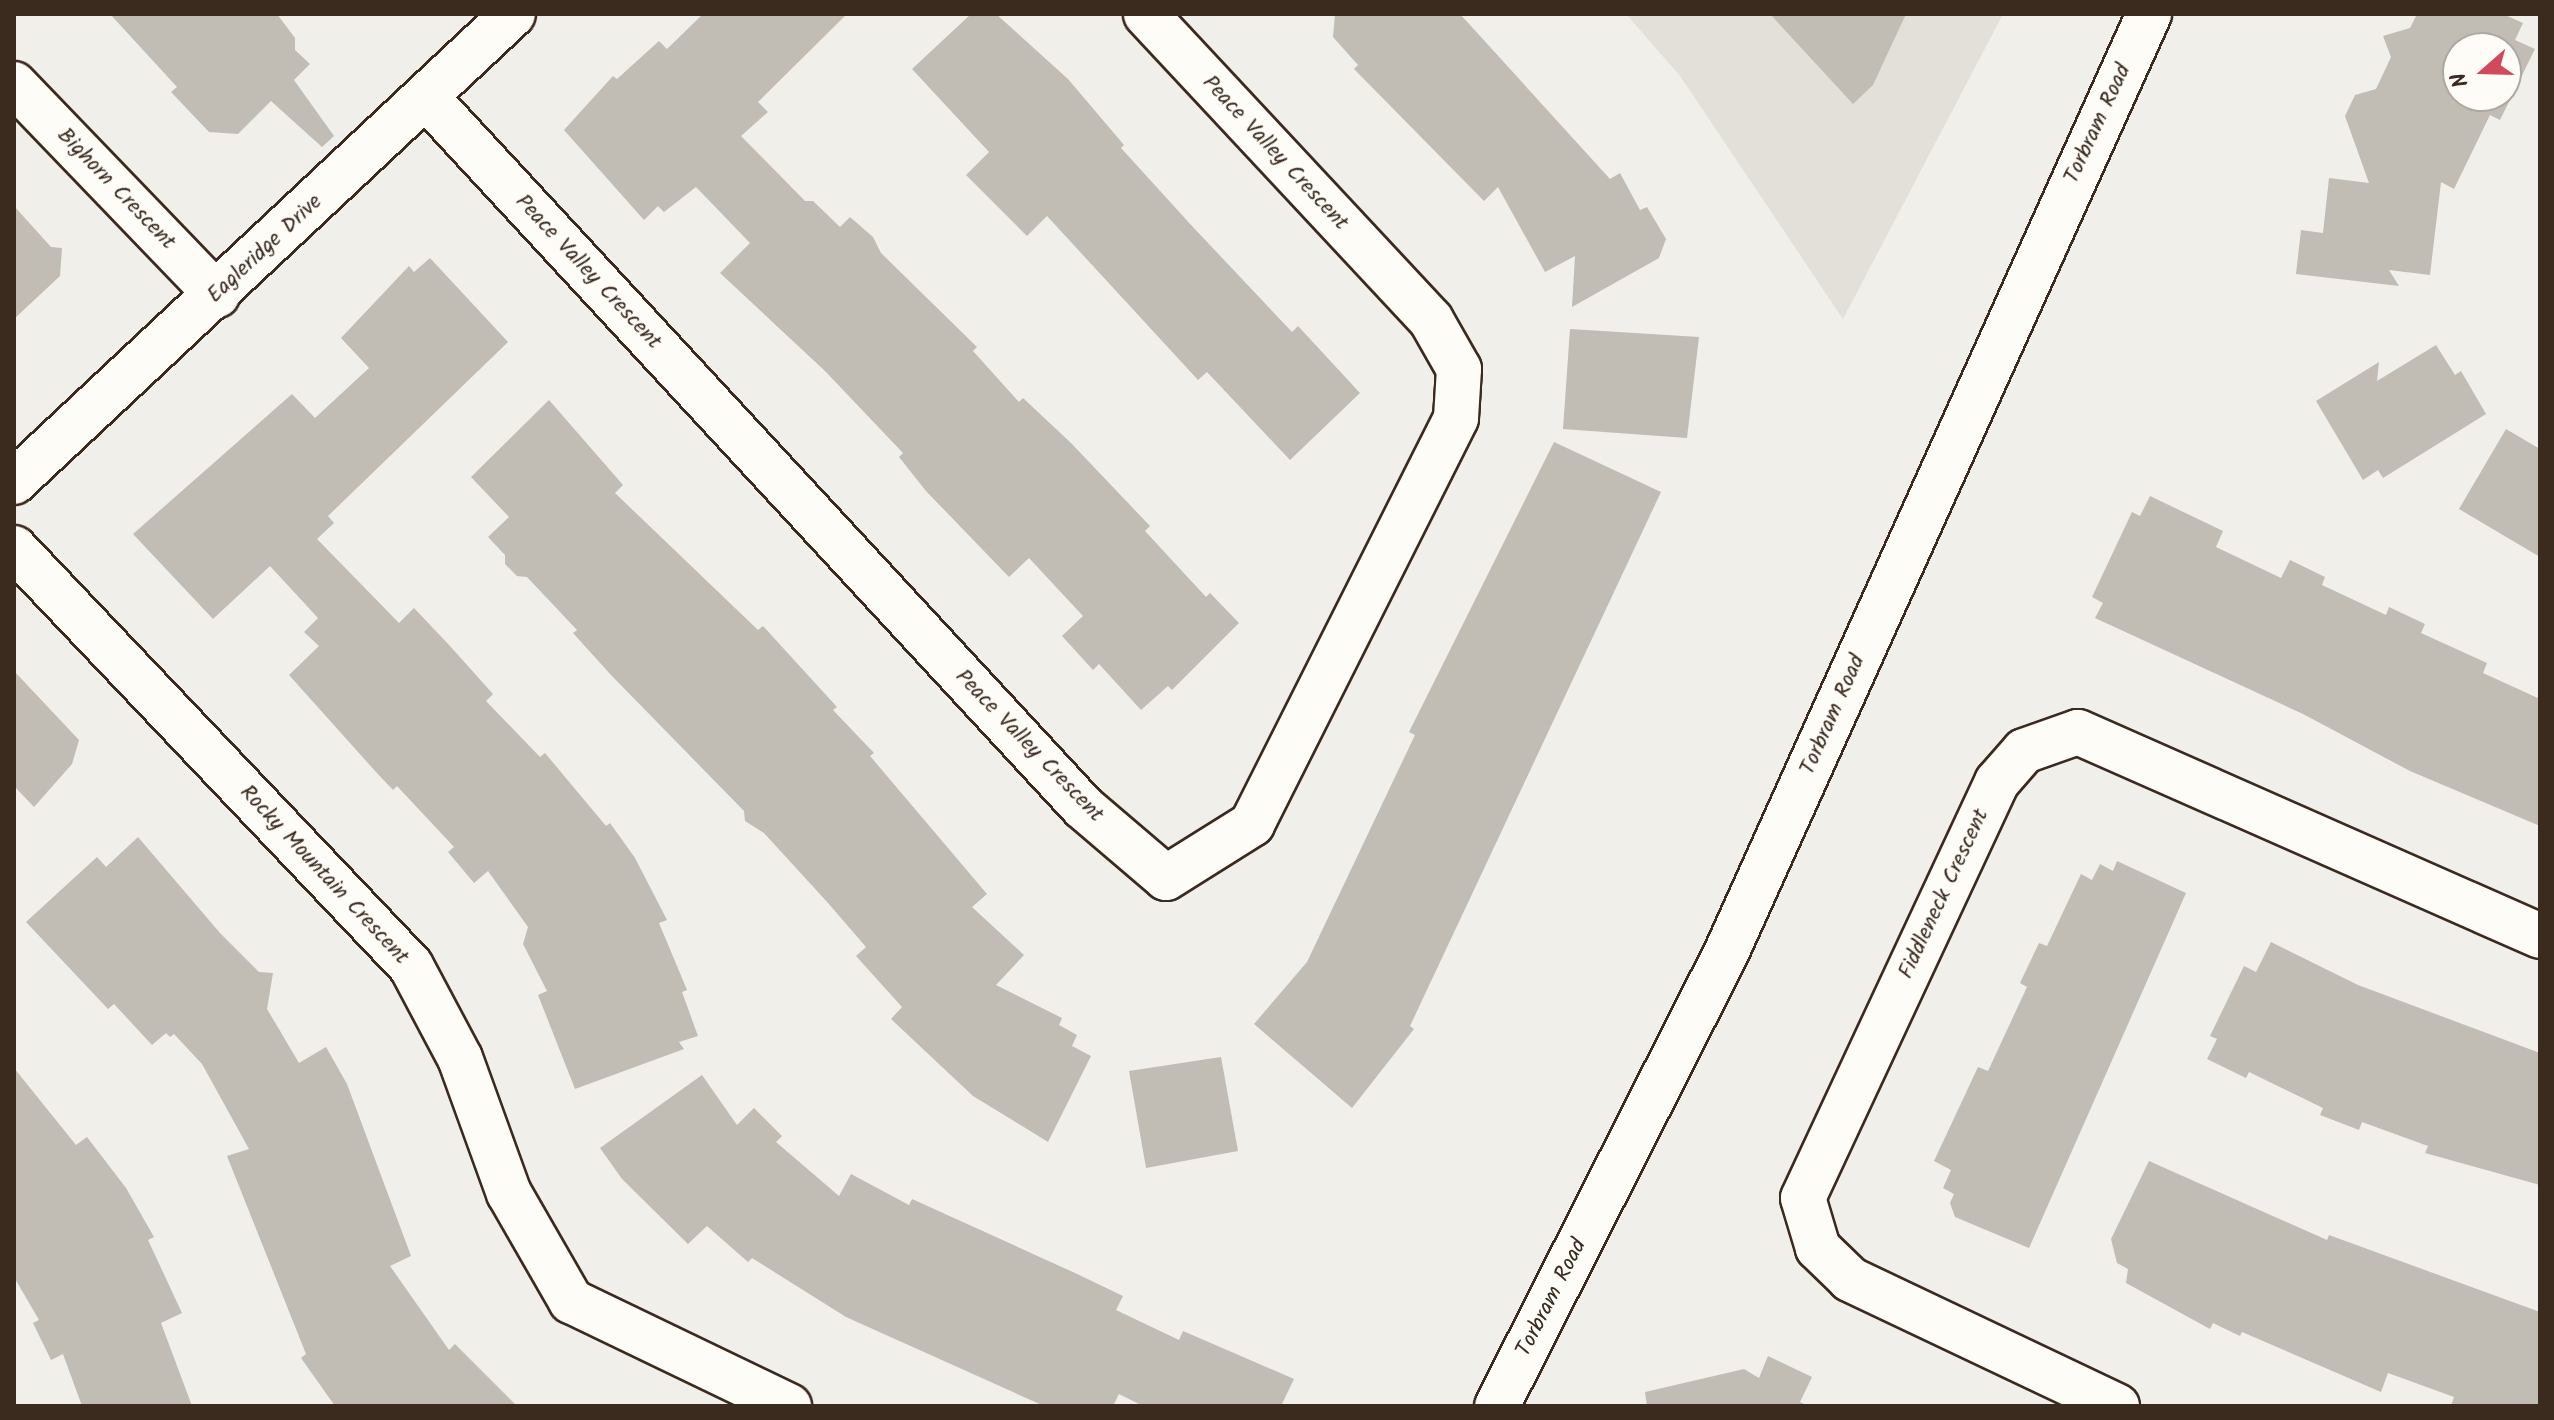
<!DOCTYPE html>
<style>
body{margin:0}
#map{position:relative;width:2554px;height:1420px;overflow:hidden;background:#f1efea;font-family:Kalam,sans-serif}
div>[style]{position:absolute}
.built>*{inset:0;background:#e3e0da}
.building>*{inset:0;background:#c1bcb4}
.roads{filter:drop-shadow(2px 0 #3b2a1e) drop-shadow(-2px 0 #3b2a1e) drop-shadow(0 2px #3b2a1e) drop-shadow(0 -2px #3b2a1e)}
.street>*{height:44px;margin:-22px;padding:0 22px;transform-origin:22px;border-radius:22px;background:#fdfcf7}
.secondary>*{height:44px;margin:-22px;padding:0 22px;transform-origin:22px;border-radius:22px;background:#fdfcf7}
span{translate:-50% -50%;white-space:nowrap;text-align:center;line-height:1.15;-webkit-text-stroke:6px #fdfcf7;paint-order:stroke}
.street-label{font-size:22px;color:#3b2a1e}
.frame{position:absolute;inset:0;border:16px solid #3b2a1e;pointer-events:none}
.north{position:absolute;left:2442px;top:32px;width:80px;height:80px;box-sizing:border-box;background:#fdfcf7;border:2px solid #afa8a0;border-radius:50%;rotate:250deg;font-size:22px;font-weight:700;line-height:32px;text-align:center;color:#3b2a1e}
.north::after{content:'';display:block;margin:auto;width:28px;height:36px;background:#d1495b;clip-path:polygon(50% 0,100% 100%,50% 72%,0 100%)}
</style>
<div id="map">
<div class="built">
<i style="clip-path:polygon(1626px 14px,2003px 14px,1843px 319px,1680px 76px)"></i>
</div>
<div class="building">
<i style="clip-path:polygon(110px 14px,277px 14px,295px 38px,295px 50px,310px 64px,294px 80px,334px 136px,322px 147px,271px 101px,238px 134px,209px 132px,171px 92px,177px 87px)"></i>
<i style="clip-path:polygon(703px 14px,847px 14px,758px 102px,768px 112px,741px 136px,805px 201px,813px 201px,840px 227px,850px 217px,873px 237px,881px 253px,977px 347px,973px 351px,1019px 402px,1023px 398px,1071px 443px,1150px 526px,1145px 531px,1206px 597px,1210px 593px,1239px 623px,1172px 690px,1168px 686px,1141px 710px,1099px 664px,1093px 670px,1062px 636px,1083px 616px,1029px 558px,1009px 577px,926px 491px,899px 457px,903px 453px,825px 371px,720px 273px,750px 243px,696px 187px,664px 212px,658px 206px,644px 220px,564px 130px,613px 76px,617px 79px,659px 41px,667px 49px)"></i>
<i style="clip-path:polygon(971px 14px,996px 14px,1068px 79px,1124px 145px,1121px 148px,1192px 226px,1292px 332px,1298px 326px,1360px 393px,1290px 460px,1207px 372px,1198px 380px,1047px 216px,1027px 236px,966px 175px,989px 152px,912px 69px)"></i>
<i style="clip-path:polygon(1335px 14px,1460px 14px,1610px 179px,1620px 173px,1640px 210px,1647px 207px,1666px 239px,1659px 258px,1572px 307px,1575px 256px,1545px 272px,1498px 187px,1484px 201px,1354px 69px,1358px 65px,1333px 37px)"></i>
<i style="clip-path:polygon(1770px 14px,1906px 14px,1873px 85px,1853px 104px)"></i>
<i style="clip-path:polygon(evenodd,2417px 14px,2503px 14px,2523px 23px,2515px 40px,2535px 49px,2500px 120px,2490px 115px,2454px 189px,2441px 182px,2430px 275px,2389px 270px,2399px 286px,2296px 274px,2301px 230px,2323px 233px,2329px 178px,2369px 183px,2345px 116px,2355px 95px,2376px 89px,2391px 57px,2383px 36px,2410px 28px,2417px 14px,2458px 48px,2506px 48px,2506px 96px,2458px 96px,2458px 48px)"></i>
<i style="clip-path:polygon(14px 206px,51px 247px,62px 248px,60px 276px,14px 319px)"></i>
<i style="clip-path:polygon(430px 258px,508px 342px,328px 516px,334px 523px,317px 539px,399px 623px,414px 608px,450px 646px,493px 694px,486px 701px,540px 757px,545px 753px,606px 826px,610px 823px,635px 858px,667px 920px,659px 923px,687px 990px,682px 992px,698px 1036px,679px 1042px,684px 1049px,575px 1089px,538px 995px,547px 991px,523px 944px,528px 927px,488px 871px,474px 883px,448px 852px,454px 847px,397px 786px,393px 790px,376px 772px,289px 675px,319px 646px,304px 632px,318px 618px,270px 566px,213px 619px,133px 534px,292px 394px,315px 418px,369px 368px,341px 338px,409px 266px,414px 272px)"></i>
<i style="clip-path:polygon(1570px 329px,1699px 337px,1687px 438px,1563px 429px)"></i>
<i style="clip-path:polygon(2436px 345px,2455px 375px,2461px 371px,2486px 414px,2383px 478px,2378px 470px,2363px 480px,2316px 401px,2379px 362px,2377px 381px)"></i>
<i style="clip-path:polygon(549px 400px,623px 485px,615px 493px,758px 630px,763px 626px,837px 707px,833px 710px,874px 753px,870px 756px,987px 894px,972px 907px,1024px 955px,996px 985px,1062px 1018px,1059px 1025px,1077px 1035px,1072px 1046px,1091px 1056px,1048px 1142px,973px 1096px,891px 1019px,902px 1007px,856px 956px,866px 947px,828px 903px,764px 833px,745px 821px,744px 811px,611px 675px,573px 633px,577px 630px,527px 577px,517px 576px,505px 564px,505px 555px,488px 537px,509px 517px,471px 477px)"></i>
<i style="clip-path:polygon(2506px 429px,2540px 449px,2540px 557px,2459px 509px)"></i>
<i style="clip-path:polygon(1554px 442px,1661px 492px,1410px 1026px,1414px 1029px,1352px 1108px,1254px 1024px,1307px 962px,1415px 735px,1409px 732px)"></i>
<i style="clip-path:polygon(2150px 496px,2223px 531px,2216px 547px,2281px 578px,2290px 560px,2325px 577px,2322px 585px,2386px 615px,2389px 607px,2425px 624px,2421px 633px,2487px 663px,2483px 673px,2540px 699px,2540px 826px,2410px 771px,2303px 714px,2095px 618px,2103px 603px,2092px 597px,2132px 512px,2140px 516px)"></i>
<i style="clip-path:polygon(14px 671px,79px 740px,72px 764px,34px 807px,14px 786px)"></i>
<i style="clip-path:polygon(138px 837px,220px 933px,259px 972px,273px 973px,267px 1009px,299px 1063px,326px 1047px,347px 1084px,411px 1256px,390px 1266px,449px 1350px,455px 1344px,517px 1406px,335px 1406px,301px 1358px,306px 1354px,227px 1156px,249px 1149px,202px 1064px,174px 1034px,170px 1037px,166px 1033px,152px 1045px,114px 1004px,108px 1009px,26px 922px,97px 857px,106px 867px)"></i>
<i style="clip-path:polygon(2117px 861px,2186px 893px,2029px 1248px,1955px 1217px,1950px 1203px,1954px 1194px,1943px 1188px,1951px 1170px,1934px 1161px,1978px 1067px,1988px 1071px,2027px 987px,2020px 983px,2039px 943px,2047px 946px,2081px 874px,2092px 880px,2100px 864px,2113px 871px)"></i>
<i style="clip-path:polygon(2271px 942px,2358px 985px,2540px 1053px,2540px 1185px,2425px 1153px,2428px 1146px,2362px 1122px,2359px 1130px,2320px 1115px,2323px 1108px,2249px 1072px,2246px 1078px,2207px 1059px,2217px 1039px,2210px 1036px,2244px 966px,2256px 972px)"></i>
<i style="clip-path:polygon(1221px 1057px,1238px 1151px,1146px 1168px,1129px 1071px)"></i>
<i style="clip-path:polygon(14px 1068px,76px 1145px,87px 1137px,126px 1188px,154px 1237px,148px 1240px,182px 1313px,161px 1323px,192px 1406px,82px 1406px,63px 1354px,51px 1360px,33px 1323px,39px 1320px,14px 1277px)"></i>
<i style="clip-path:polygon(702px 1075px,737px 1125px,754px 1108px,782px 1136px,776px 1142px,839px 1196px,851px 1174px,909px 1205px,912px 1199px,1075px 1273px,1123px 1296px,1116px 1310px,1179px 1340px,1183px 1331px,1294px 1379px,1281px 1406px,1143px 1406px,1119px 1394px,1113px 1406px,1044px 1406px,846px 1317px,752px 1258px,748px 1262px,707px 1226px,688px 1244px,622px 1179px,600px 1148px)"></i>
<i style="clip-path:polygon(2149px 1161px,2327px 1240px,2329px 1235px,2540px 1312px,2540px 1406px,2451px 1406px,2454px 1397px,2388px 1373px,2381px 1392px,2242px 1332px,2240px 1336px,2213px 1323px,2210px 1329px,2126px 1283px,2128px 1269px,2117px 1263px,2111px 1239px)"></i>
<i style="clip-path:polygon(1768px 1356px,1812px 1377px,1800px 1402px,1808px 1406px,1647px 1406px,1645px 1392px,1744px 1369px,1759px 1378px)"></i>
</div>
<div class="roads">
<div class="street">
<i style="left:14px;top:84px;width:293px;rotate:46.1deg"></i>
<i style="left:426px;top:97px;width:967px;rotate:47.22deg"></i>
<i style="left:1083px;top:807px;width:109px;rotate:40.5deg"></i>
<i style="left:1166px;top:878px;width:102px;rotate:-32.1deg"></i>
<i style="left:1252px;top:824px;width:454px;rotate:-63.3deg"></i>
<i style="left:1456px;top:418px;width:49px;rotate:-86.5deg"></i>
<i style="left:1459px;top:369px;width:56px;rotate:-119.7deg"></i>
<i style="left:1431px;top:320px;width:418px;rotate:-133deg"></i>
<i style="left:14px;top:482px;width:684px;rotate:-43.16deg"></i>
<i style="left:14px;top:548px;width:576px;rotate:46.48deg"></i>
<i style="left:411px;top:966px;width:104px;rotate:62deg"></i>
<i style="left:460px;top:1058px;width:144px;rotate:70.1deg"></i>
<i style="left:509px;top:1193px;width:125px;rotate:60.1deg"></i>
<i style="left:571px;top:1301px;width:242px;rotate:25.7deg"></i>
<i style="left:2117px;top:1406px;width:296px;rotate:-154.6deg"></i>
<i style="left:1850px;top:1279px;width:45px;rotate:-135.9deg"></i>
<i style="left:1818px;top:1248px;width:52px;rotate:-106.7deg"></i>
<i style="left:1803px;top:1198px;width:459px;rotate:-65deg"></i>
<i style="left:1997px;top:782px;width:41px;rotate:-48.9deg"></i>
<i style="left:2024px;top:751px;width:57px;rotate:-19.4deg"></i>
<i style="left:2078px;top:732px;width:505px;rotate:23.82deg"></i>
</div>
<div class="secondary">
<i style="left:1497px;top:1406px;width:510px;rotate:-63.18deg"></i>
<i style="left:1727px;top:951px;width:1028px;rotate:-65.75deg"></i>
</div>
</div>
<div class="street-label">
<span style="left:2098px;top:124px;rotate:-65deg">Torbram Road</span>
<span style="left:1275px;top:153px;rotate:47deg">Peace Valley Crescent</span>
<span style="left:116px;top:189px;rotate:46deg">Bighorn Crescent</span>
<span style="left:265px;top:249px;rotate:-43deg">Eagleridge Drive</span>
<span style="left:588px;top:272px;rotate:47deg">Peace Valley Crescent</span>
<span style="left:1833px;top:715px;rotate:-66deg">Torbram Road</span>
<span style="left:1029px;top:746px;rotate:46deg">Peace Valley Crescent</span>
<span style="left:324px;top:875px;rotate:47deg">Rocky Mountain Crescent</span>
<span style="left:1944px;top:894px;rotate:-65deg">Fiddleneck Crescent</span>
<span style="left:1552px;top:1298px;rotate:-63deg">Torbram Road</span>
</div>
<div class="frame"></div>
<div class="north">N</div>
</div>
